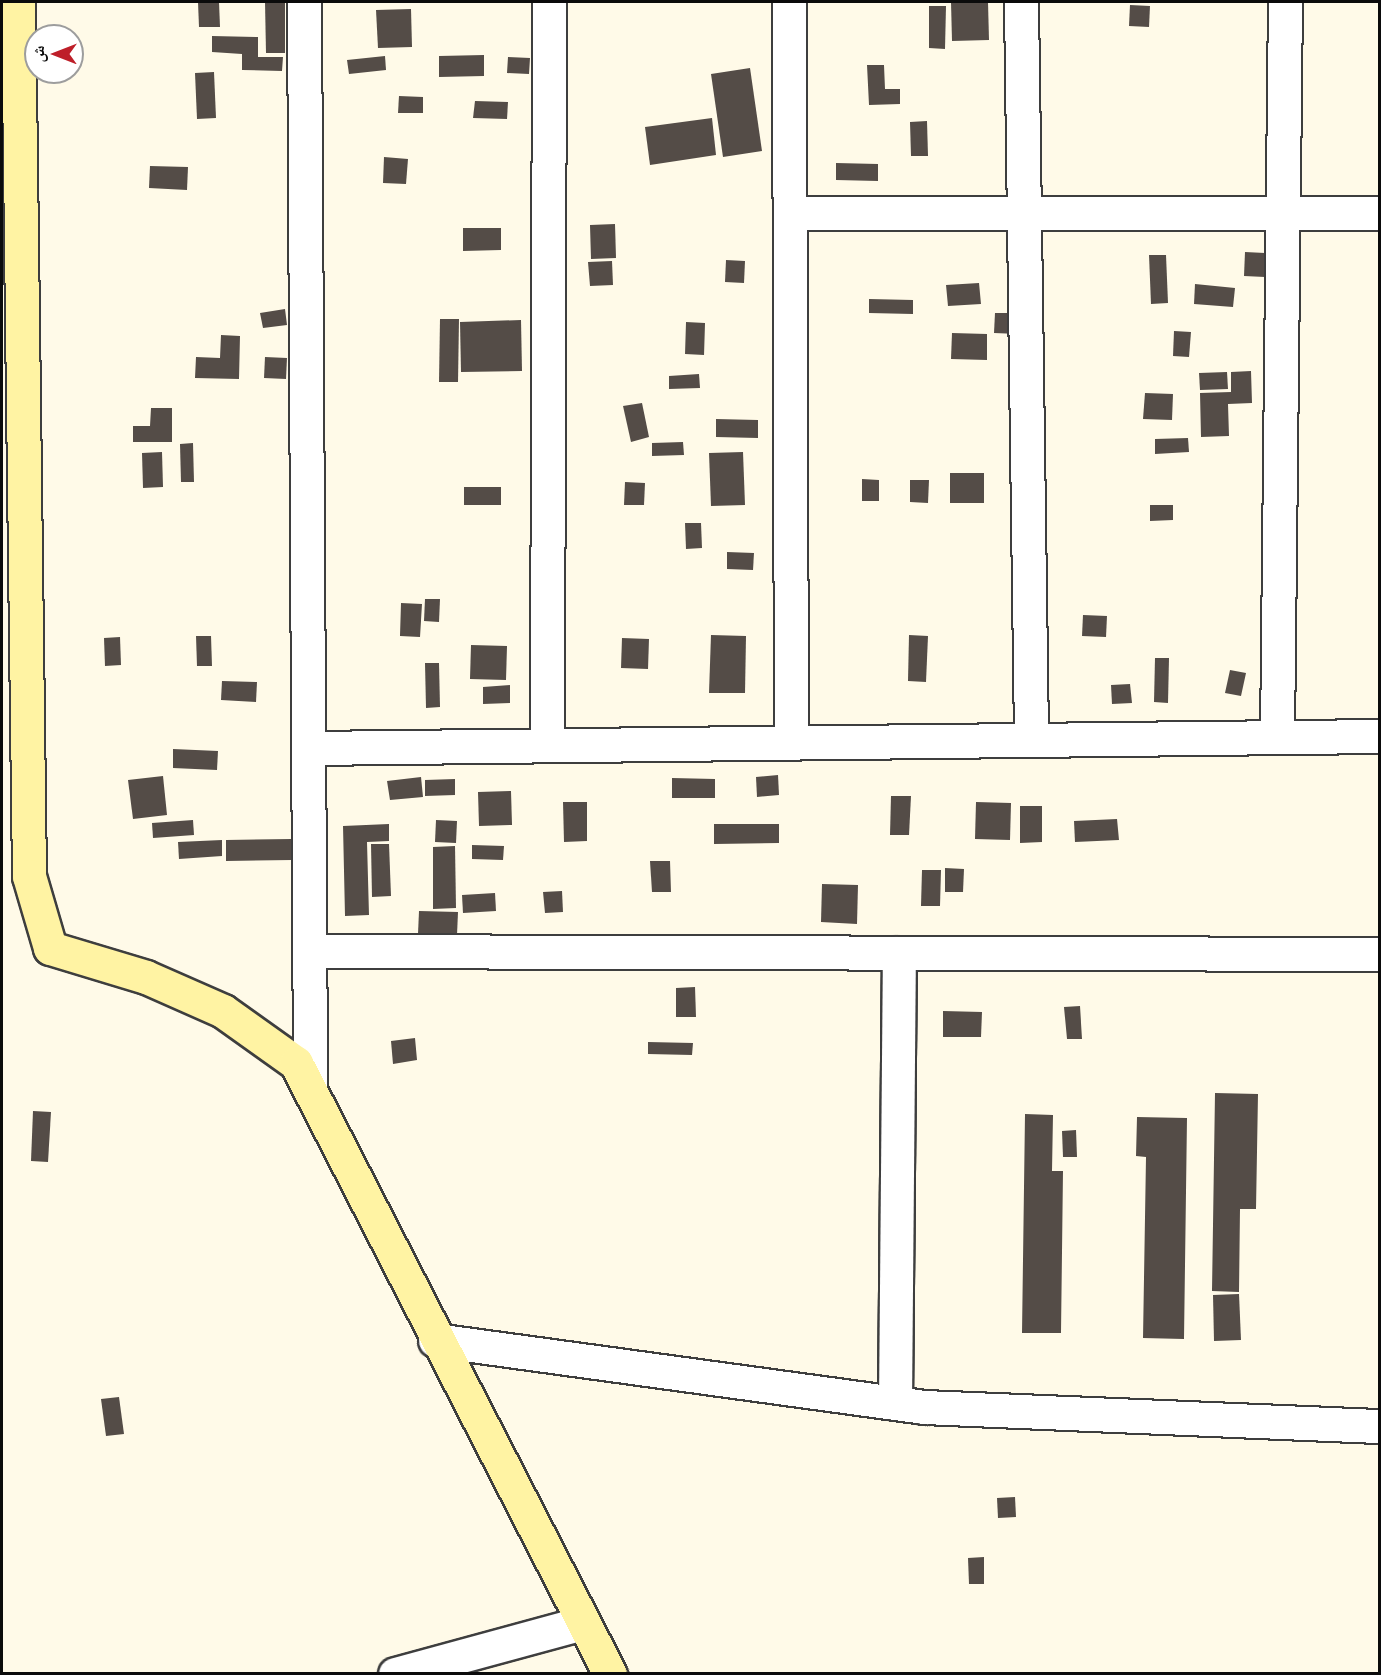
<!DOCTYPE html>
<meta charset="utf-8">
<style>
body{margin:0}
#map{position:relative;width:1381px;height:1675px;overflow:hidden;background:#fffae8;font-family:Lora,"Noto Naskh Arabic",serif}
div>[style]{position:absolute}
.building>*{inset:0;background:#544c47}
.roads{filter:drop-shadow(2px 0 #3e3e3e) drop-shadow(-2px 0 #3e3e3e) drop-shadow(0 2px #3e3e3e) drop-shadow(0 -2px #3e3e3e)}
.street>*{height:33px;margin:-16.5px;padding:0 16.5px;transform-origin:16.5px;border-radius:16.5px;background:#fff}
.secondary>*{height:33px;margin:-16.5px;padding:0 16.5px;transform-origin:16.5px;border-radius:16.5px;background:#fff3a3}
span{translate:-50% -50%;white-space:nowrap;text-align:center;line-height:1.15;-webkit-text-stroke:6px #fff;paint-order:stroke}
.frame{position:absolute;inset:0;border:3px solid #0b0b0b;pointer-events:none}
.north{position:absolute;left:24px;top:24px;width:60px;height:60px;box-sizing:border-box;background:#fff;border:2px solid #9d9d9d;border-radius:50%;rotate:270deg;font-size:16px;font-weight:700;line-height:24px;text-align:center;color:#0b0b0b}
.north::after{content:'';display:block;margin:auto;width:21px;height:27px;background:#be1f29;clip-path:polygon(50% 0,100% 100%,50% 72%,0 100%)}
</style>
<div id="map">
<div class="building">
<i style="clip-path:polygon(198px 2px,219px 2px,220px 27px,199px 27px)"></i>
<i style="clip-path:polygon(265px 2px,285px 2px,285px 53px,266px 53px)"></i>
<i style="clip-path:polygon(951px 2px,988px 2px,989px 40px,952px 41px)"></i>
<i style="clip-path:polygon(1130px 5px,1150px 6px,1149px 27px,1129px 26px)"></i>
<i style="clip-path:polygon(929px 6px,946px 6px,945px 49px,929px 48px)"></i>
<i style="clip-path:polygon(411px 9px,412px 47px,378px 48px,376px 10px)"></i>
<i style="clip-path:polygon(212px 36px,258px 37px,258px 57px,283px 57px,282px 71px,242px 70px,242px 54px,212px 52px)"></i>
<i style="clip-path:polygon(484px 55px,484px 76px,439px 77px,439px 56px)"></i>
<i style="clip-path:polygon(385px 56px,386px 70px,349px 74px,347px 60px)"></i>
<i style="clip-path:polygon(508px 57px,530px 58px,529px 74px,507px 73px)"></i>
<i style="clip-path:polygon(867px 65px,884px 65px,885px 89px,900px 89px,900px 104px,869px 105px)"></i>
<i style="clip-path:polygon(750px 68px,762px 151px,723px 157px,711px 74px)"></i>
<i style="clip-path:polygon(214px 72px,216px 118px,197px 119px,195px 73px)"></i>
<i style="clip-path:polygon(399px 96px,423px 97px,423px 113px,398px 113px)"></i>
<i style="clip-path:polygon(475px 101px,508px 102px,507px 119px,473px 118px)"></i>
<i style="clip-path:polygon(712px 118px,716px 155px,650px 165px,645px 127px)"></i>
<i style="clip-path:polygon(927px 121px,928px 156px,911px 156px,910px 122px)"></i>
<i style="clip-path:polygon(384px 157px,408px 159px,406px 184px,383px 183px)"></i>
<i style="clip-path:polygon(836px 163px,878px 164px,878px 181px,836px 180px)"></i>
<i style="clip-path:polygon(150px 166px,188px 167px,187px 190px,149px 188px)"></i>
<i style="clip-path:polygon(615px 224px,616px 258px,591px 259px,590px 225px)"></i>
<i style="clip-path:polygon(463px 228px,501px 228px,501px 250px,463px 251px)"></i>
<i style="clip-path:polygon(1245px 252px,1265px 253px,1265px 277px,1244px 276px)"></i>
<i style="clip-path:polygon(1149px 255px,1166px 255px,1168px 303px,1151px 304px)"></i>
<i style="clip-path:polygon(726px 260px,745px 261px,744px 283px,725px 282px)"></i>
<i style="clip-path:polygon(612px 261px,613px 285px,590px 286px,588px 262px)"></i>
<i style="clip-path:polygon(979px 283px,981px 304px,948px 306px,946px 285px)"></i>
<i style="clip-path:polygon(1195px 284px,1235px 288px,1233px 307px,1194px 304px)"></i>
<i style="clip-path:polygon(869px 299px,913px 300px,913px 314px,869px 313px)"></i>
<i style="clip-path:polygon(285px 309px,287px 325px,263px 328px,260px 313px)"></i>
<i style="clip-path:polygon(995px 313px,1020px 313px,1019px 334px,994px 333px)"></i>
<i style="clip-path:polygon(440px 319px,459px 319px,458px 382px,439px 382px)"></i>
<i style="clip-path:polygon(521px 320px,522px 371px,461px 372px,460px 322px)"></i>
<i style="clip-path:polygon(686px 322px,705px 323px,704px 355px,685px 354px)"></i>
<i style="clip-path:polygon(1174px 331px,1191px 332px,1189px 357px,1173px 356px)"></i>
<i style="clip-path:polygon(952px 333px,987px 334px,987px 360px,951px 359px)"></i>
<i style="clip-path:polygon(221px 335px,240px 336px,239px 379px,195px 378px,196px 357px,220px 358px)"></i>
<i style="clip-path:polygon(265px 357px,287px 358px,286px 379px,264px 378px)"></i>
<i style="clip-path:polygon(1251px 371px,1252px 403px,1228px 404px,1229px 436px,1201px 437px,1200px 393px,1231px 392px,1231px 372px)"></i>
<i style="clip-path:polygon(1227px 372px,1228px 389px,1200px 390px,1199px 373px)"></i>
<i style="clip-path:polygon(699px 374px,700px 388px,669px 389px,669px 376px)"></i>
<i style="clip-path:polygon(1145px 393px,1173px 394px,1172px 420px,1143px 419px)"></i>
<i style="clip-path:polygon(642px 403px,649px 437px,631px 442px,623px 406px)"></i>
<i style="clip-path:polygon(151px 408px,172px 408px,172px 442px,133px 442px,133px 426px,150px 426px)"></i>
<i style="clip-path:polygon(716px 419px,758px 420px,758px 438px,716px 437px)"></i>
<i style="clip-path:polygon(1188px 438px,1189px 452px,1155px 454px,1155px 439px)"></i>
<i style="clip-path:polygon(683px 442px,684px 455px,652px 456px,652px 443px)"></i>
<i style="clip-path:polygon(193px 443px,194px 482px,181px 482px,180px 444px)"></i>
<i style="clip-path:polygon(162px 452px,163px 487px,143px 488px,142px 453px)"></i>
<i style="clip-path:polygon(743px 452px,745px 505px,711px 506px,709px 453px)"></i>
<i style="clip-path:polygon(950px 473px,984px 473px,984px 503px,950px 503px)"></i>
<i style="clip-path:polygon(862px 479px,879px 480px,879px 501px,862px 501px)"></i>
<i style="clip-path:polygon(910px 480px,929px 480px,928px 503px,910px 502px)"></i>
<i style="clip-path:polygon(625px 482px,645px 483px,644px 505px,624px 505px)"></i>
<i style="clip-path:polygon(464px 487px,501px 487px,501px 505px,464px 505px)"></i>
<i style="clip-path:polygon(1150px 505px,1173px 505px,1173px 520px,1150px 521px)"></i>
<i style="clip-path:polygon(685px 523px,701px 523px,702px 548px,686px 549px)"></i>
<i style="clip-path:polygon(727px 552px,754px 553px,753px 570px,727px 569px)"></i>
<i style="clip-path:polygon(425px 599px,440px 599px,439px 622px,424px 621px)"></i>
<i style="clip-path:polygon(401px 603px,422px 604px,420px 637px,400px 636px)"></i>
<i style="clip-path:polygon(1083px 615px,1107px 616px,1106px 637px,1082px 636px)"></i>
<i style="clip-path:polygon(711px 635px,746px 636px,745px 693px,709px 693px)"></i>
<i style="clip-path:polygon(909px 635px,928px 636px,926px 682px,908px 681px)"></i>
<i style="clip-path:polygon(196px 636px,211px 636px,212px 666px,197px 666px)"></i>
<i style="clip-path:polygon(120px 637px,121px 665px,105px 666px,104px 638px)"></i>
<i style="clip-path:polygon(622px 638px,649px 639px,648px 669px,621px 668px)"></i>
<i style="clip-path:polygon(471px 645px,507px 646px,506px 680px,470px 679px)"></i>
<i style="clip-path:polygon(1155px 658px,1169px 658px,1168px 703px,1154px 702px)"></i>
<i style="clip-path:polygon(425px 663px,439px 663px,440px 707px,426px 708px)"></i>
<i style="clip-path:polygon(1230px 670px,1246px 673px,1241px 696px,1225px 693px)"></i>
<i style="clip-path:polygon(222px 681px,257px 682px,256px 702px,221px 700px)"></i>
<i style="clip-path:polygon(1130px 684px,1132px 703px,1112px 704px,1111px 685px)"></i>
<i style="clip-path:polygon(510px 685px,510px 703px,483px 704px,483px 687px)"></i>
<i style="clip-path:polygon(173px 749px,218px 751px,217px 770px,173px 768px)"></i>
<i style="clip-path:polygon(778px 775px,779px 795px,757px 797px,756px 777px)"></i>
<i style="clip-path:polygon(163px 776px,167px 815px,133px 819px,128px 780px)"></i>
<i style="clip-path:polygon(421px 777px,423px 797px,390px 800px,387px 781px)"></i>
<i style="clip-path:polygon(672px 778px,715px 779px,715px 798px,672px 798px)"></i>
<i style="clip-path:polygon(455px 779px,455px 795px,425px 796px,425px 780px)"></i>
<i style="clip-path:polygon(511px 791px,512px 825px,479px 826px,478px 792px)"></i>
<i style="clip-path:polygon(891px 796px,911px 796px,909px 835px,890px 835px)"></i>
<i style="clip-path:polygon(563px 802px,587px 802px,587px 841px,564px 842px)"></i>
<i style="clip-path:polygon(976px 802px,1011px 803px,1010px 840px,975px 839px)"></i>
<i style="clip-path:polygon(1020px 806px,1042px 806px,1042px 842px,1020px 843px)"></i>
<i style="clip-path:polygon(1117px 819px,1119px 840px,1075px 842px,1074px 821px)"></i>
<i style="clip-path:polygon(193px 820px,194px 835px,153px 838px,152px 823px)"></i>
<i style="clip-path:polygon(436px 820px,457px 821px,456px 843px,435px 842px)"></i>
<i style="clip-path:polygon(389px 824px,389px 841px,367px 842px,369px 915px,345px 916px,343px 826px)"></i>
<i style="clip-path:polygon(714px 824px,779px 824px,779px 843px,714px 844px)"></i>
<i style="clip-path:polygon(292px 839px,292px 860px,226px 861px,226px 840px)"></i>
<i style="clip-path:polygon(222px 840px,222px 856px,179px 859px,178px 842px)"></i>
<i style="clip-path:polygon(371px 844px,389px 844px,391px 896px,372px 897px)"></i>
<i style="clip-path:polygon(472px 845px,504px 846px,503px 860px,472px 859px)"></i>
<i style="clip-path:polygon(455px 846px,456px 908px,433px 909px,433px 847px)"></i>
<i style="clip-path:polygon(650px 861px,670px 861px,671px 892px,652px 892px)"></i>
<i style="clip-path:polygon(945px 868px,964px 869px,963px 892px,945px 892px)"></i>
<i style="clip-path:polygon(922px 870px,941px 870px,940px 906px,921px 906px)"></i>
<i style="clip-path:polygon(822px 884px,858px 885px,857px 924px,821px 922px)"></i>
<i style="clip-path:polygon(562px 891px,563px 912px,545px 913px,543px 892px)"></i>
<i style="clip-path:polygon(495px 893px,496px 911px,463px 913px,462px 895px)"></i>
<i style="clip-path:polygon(419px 911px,458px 912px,457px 935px,418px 934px)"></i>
<i style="clip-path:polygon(695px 987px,696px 1017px,676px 1017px,676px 988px)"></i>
<i style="clip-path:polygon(1080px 1006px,1082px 1039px,1067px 1039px,1064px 1007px)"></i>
<i style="clip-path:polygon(943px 1011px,982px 1012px,981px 1037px,943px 1037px)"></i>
<i style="clip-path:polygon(415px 1038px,417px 1060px,393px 1064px,391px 1041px)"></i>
<i style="clip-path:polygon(648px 1042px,693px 1043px,692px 1055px,648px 1054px)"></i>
<i style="clip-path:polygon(1215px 1093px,1258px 1094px,1256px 1209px,1240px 1209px,1239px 1292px,1212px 1291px)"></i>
<i style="clip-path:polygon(33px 1111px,51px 1112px,48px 1162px,31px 1161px)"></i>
<i style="clip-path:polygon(1025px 1114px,1053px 1115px,1052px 1171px,1063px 1171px,1061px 1333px,1022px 1333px)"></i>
<i style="clip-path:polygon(1137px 1117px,1187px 1118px,1184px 1339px,1143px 1338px,1146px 1157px,1136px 1156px)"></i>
<i style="clip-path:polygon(1076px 1130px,1077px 1157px,1063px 1157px,1062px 1131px)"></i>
<i style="clip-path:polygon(1239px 1294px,1241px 1340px,1214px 1341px,1213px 1295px)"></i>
<i style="clip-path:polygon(119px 1397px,124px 1434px,106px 1436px,101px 1399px)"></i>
<i style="clip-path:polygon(1015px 1497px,1016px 1517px,998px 1518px,997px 1498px)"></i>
<i style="clip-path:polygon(984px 1557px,984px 1584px,969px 1584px,968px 1558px)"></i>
</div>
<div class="roads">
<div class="street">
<i style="left:304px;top:2px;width:1087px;rotate:89.68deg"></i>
<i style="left:789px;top:2px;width:741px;rotate:89.85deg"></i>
<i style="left:1021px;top:2px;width:737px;rotate:89.22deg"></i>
<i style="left:790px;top:213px;width:590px"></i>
<i style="left:1277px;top:737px;width:735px;rotate:-89.38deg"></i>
<i style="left:547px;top:745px;width:743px;rotate:-89.85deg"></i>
<i style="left:308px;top:748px;width:1072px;rotate:-0.64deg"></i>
<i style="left:309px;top:951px;width:1071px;rotate:0.16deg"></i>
<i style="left:435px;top:1340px;width:494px;rotate:7.8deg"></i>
<i style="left:924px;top:1407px;width:456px;rotate:2.4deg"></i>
<i style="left:895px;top:1403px;width:450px;rotate:-89.5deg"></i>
<i style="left:395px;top:1674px;width:195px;rotate:-15.2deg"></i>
</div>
<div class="secondary">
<i style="left:18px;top:2px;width:874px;rotate:89.28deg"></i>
<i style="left:29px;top:876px;width:75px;rotate:73.7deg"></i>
<i style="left:50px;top:948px;width:100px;rotate:16.8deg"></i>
<i style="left:146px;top:977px;width:84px;rotate:23.8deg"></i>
<i style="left:223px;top:1011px;width:90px;rotate:35.5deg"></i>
<i style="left:296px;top:1063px;width:687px;rotate:62.8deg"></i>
</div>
</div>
<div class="frame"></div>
<div class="north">ش</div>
</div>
